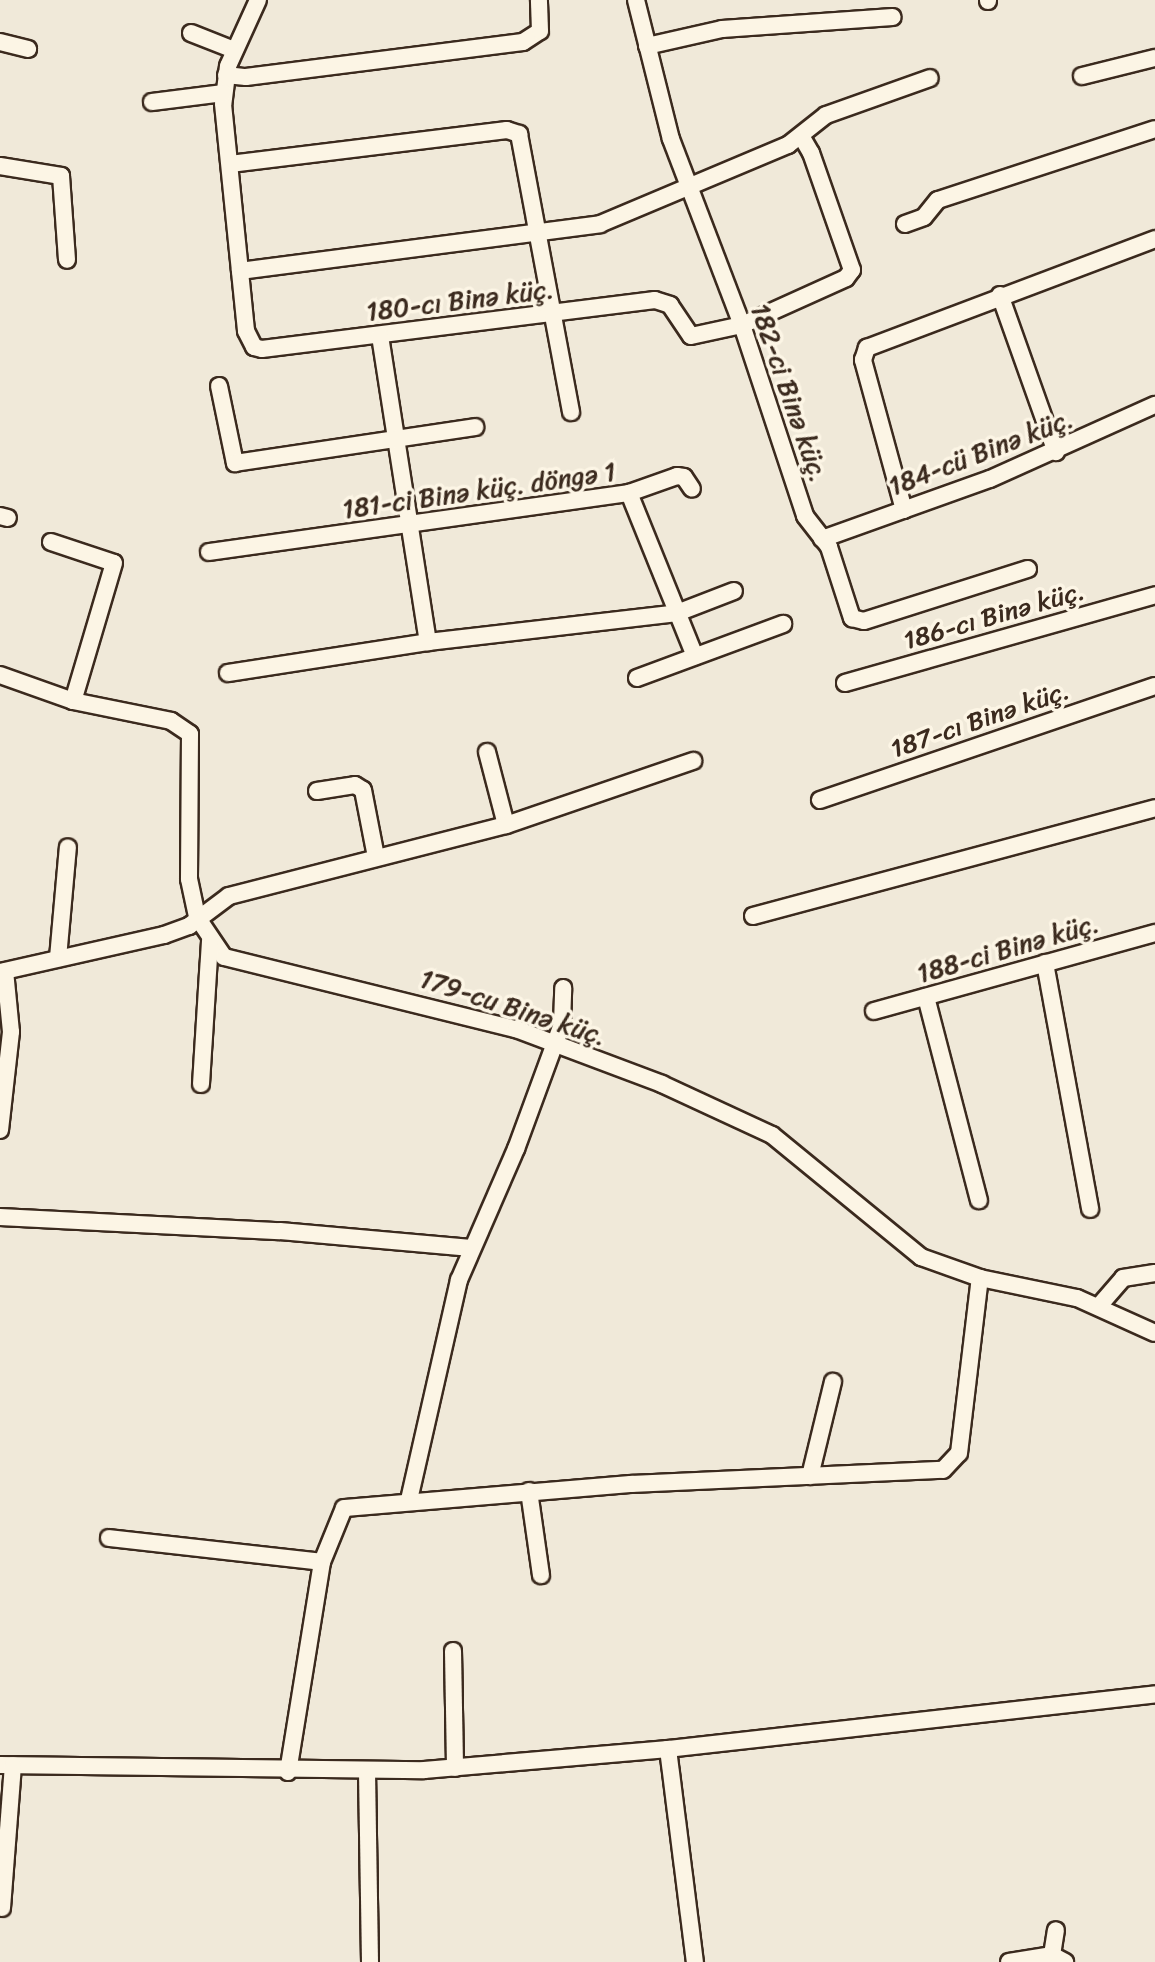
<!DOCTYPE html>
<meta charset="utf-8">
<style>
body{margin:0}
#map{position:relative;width:1155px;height:1962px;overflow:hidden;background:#f0e9d9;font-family:Sriracha,sans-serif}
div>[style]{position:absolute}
.roads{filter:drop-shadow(2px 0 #3b2a1e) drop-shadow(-2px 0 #3b2a1e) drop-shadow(0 2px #3b2a1e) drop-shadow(0 -2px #3b2a1e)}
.minor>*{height:16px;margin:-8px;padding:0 8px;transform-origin:8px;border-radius:8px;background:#fcf5e5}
span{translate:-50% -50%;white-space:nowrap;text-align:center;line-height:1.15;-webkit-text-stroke:7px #fcf5e5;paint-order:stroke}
.street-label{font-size:26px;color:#3b2a1e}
</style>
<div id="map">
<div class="roads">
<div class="minor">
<i style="left:258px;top:0;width:72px;rotate:114.4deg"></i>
<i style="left:228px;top:66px;width:38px;rotate:97deg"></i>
<i style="left:223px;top:104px;width:228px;rotate:84.2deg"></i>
<i style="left:246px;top:331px;width:18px;rotate:63deg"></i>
<i style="left:254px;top:347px;width:8px;rotate:14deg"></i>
<i style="left:262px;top:349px;width:396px;rotate:-7.1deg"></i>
<i style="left:655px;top:300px;width:16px;rotate:18deg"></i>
<i style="left:670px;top:305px;width:37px;rotate:56deg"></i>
<i style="left:691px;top:336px;width:52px;rotate:-12.2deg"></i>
<i style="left:742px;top:325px;width:114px;rotate:-24.3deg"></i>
<i style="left:846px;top:278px;width:10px;rotate:-53deg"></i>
<i style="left:852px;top:270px;width:124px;rotate:-109.3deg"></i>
<i style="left:811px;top:153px;width:20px;rotate:-120deg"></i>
<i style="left:636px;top:0;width:143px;rotate:75.9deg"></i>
<i style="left:671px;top:139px;width:199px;rotate:69.1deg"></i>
<i style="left:742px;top:325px;width:201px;rotate:71.7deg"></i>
<i style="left:805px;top:516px;width:39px;rotate:52deg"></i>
<i style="left:829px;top:547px;width:75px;rotate:72.1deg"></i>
<i style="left:852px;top:618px;width:12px;rotate:14deg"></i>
<i style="left:864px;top:621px;width:172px;rotate:-17.6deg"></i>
<i style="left:988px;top:0;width:1px;rotate:90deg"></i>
<i style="left:191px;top:33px;width:46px;rotate:21.6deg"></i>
<i style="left:0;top:42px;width:29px;rotate:14deg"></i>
<i style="left:647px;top:46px;width:77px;rotate:-12.8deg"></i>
<i style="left:722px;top:29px;width:171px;rotate:-4deg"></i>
<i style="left:226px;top:75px;width:20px;rotate:6deg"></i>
<i style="left:246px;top:77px;width:279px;rotate:-7.2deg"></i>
<i style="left:523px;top:42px;width:20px;rotate:-33deg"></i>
<i style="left:540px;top:31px;width:31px;rotate:-92deg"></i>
<i style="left:1082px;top:76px;width:75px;rotate:-13.9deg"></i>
<i style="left:152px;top:102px;width:72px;rotate:-7.2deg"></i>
<i style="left:230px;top:164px;width:279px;rotate:-7deg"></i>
<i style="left:507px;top:130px;width:13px;rotate:18deg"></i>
<i style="left:519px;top:134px;width:283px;rotate:79.4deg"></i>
<i style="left:0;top:166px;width:62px;rotate:9.3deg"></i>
<i style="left:61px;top:176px;width:84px;rotate:85.9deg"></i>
<i style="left:905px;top:224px;width:20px;rotate:-20deg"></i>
<i style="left:924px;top:217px;width:22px;rotate:-51deg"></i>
<i style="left:938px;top:200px;width:228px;rotate:-18.1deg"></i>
<i style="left:240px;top:271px;width:363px;rotate:-7.4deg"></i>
<i style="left:600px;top:224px;width:204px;rotate:-22.8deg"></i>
<i style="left:788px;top:145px;width:48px;rotate:-38.3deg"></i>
<i style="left:826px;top:115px;width:110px;rotate:-19.6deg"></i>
<i style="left:1000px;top:295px;width:167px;rotate:70.4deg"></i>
<i style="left:380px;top:336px;width:310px;rotate:81.1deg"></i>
<i style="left:219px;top:386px;width:79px;rotate:78.3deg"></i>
<i style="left:235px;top:463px;width:243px;rotate:-8.5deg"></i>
<i style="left:629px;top:493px;width:51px;rotate:-19.5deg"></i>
<i style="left:677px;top:476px;width:7px;rotate:8deg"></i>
<i style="left:684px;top:477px;width:14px;rotate:56deg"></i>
<i style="left:904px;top:510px;width:156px;rotate:-105.3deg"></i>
<i style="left:863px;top:360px;width:13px;rotate:-72deg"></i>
<i style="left:867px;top:348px;width:308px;rotate:-20.7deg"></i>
<i style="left:0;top:516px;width:8px;rotate:14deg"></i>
<i style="left:822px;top:539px;width:178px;rotate:-19.7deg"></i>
<i style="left:990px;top:479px;width:181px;rotate:-24.2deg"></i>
<i style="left:51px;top:542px;width:66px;rotate:18.4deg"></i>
<i style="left:114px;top:563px;width:144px;rotate:106.5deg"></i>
<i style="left:209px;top:552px;width:424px;rotate:-8deg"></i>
<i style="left:629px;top:493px;width:176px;rotate:68deg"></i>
<i style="left:228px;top:673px;width:202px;rotate:-8.8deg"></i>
<i style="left:428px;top:642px;width:251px;rotate:-6.6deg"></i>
<i style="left:677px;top:613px;width:61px;rotate:-21.1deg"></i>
<i style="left:0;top:675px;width:77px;rotate:19.6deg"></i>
<i style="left:73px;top:701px;width:100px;rotate:11.5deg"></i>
<i style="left:171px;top:721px;width:23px;rotate:34deg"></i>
<i style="left:190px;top:734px;width:145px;rotate:90.4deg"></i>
<i style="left:189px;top:879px;width:39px;rotate:78deg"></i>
<i style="left:197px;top:917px;width:48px;rotate:56deg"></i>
<i style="left:224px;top:957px;width:301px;rotate:13.9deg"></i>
<i style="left:516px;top:1029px;width:156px;rotate:20.6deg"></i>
<i style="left:662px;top:1084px;width:121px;rotate:24.9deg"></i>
<i style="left:772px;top:1135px;width:193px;rotate:39.3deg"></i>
<i style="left:921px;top:1257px;width:63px;rotate:19.6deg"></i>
<i style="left:980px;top:1278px;width:99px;rotate:11.7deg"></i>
<i style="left:1077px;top:1298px;width:85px;rotate:24.2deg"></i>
<i style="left:637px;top:678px;width:156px;rotate:-20.3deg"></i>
<i style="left:845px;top:683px;width:322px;rotate:-15.8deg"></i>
<i style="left:487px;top:752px;width:75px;rotate:75.4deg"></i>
<i style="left:317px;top:791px;width:38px;rotate:-9deg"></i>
<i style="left:355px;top:785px;width:9px;rotate:32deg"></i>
<i style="left:363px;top:790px;width:68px;rotate:79deg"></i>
<i style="left:820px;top:800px;width:354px;rotate:-18.8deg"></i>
<i style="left:753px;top:916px;width:416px;rotate:-15deg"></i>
<i style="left:58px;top:958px;width:111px;rotate:-84.9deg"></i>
<i style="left:1045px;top:963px;width:250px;rotate:79.6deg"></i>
<i style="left:0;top:972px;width:168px;rotate:-12.7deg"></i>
<i style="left:164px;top:935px;width:27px;rotate:-20deg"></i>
<i style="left:189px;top:926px;width:50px;rotate:-36.9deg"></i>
<i style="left:229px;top:896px;width:286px;rotate:-14.4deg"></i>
<i style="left:506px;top:825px;width:198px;rotate:-18.9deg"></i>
<i style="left:926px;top:997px;width:210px;rotate:75.4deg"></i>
<i style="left:874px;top:1011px;width:292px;rotate:-15.5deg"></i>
<i style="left:201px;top:1084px;width:144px;rotate:-86.4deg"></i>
<i style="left:0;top:1130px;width:99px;rotate:-83.6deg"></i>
<i style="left:11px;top:1032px;width:61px;rotate:-95.6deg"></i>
<i style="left:0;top:1217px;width:280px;rotate:2.9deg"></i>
<i style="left:280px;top:1231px;width:192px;rotate:5.1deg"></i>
<i style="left:1099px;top:1306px;width:37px;rotate:-49deg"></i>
<i style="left:1123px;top:1278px;width:32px;rotate:-9deg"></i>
<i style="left:810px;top:1476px;width:97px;rotate:-76.3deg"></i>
<i style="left:529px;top:1491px;width:85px;rotate:81.9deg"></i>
<i style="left:409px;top:1500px;width:226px;rotate:-77.2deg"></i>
<i style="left:459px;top:1280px;width:143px;rotate:-66.5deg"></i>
<i style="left:516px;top:1149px;width:133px;rotate:-69.8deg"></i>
<i style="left:562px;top:1024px;width:36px;rotate:-88deg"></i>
<i style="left:109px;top:1538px;width:214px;rotate:6.4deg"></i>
<i style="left:453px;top:1651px;width:117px;rotate:89deg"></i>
<i style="left:668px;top:1749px;width:215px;rotate:82.8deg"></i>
<i style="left:0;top:1765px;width:424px;rotate:0.7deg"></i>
<i style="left:424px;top:1770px;width:245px;rotate:-4.9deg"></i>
<i style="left:668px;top:1749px;width:490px;rotate:-6.4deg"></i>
<i style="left:367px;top:1771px;width:191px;rotate:89.1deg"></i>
<i style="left:288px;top:1772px;width:213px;rotate:-80.8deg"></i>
<i style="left:322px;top:1562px;width:58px;rotate:-67.8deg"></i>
<i style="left:344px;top:1508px;width:288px;rotate:-4.8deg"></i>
<i style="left:631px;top:1484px;width:312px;rotate:-2.6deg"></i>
<i style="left:943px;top:1470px;width:23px;rotate:-47deg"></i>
<i style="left:959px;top:1453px;width:176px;rotate:-83.2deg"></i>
<i style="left:2px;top:1908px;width:143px;rotate:-85.6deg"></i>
<i style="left:1052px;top:1955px;width:25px;rotate:-81deg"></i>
<i style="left:1009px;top:1962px;width:44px;rotate:-9.2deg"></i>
<i style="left:1052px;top:1955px;width:15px;rotate:28deg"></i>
</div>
</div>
<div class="street-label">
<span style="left:460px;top:301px;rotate:-7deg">180-cı Binə küç.</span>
<span style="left:789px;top:393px;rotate:71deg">182-ci Binə küç.</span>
<span style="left:981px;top:453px;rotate:-21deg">184-cü Binə küç.</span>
<span style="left:479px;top:491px;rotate:-8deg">181-ci Binə küç. döngə 1</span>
<span style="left:994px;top:616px;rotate:-16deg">186-cı Binə küç.</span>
<span style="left:980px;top:720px;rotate:-19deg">187-cı Binə küç.</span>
<span style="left:1008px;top:949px;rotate:-16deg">188-ci Binə küç.</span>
<span style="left:513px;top:1008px;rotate:18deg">179-cu Binə küç.</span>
</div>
</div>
